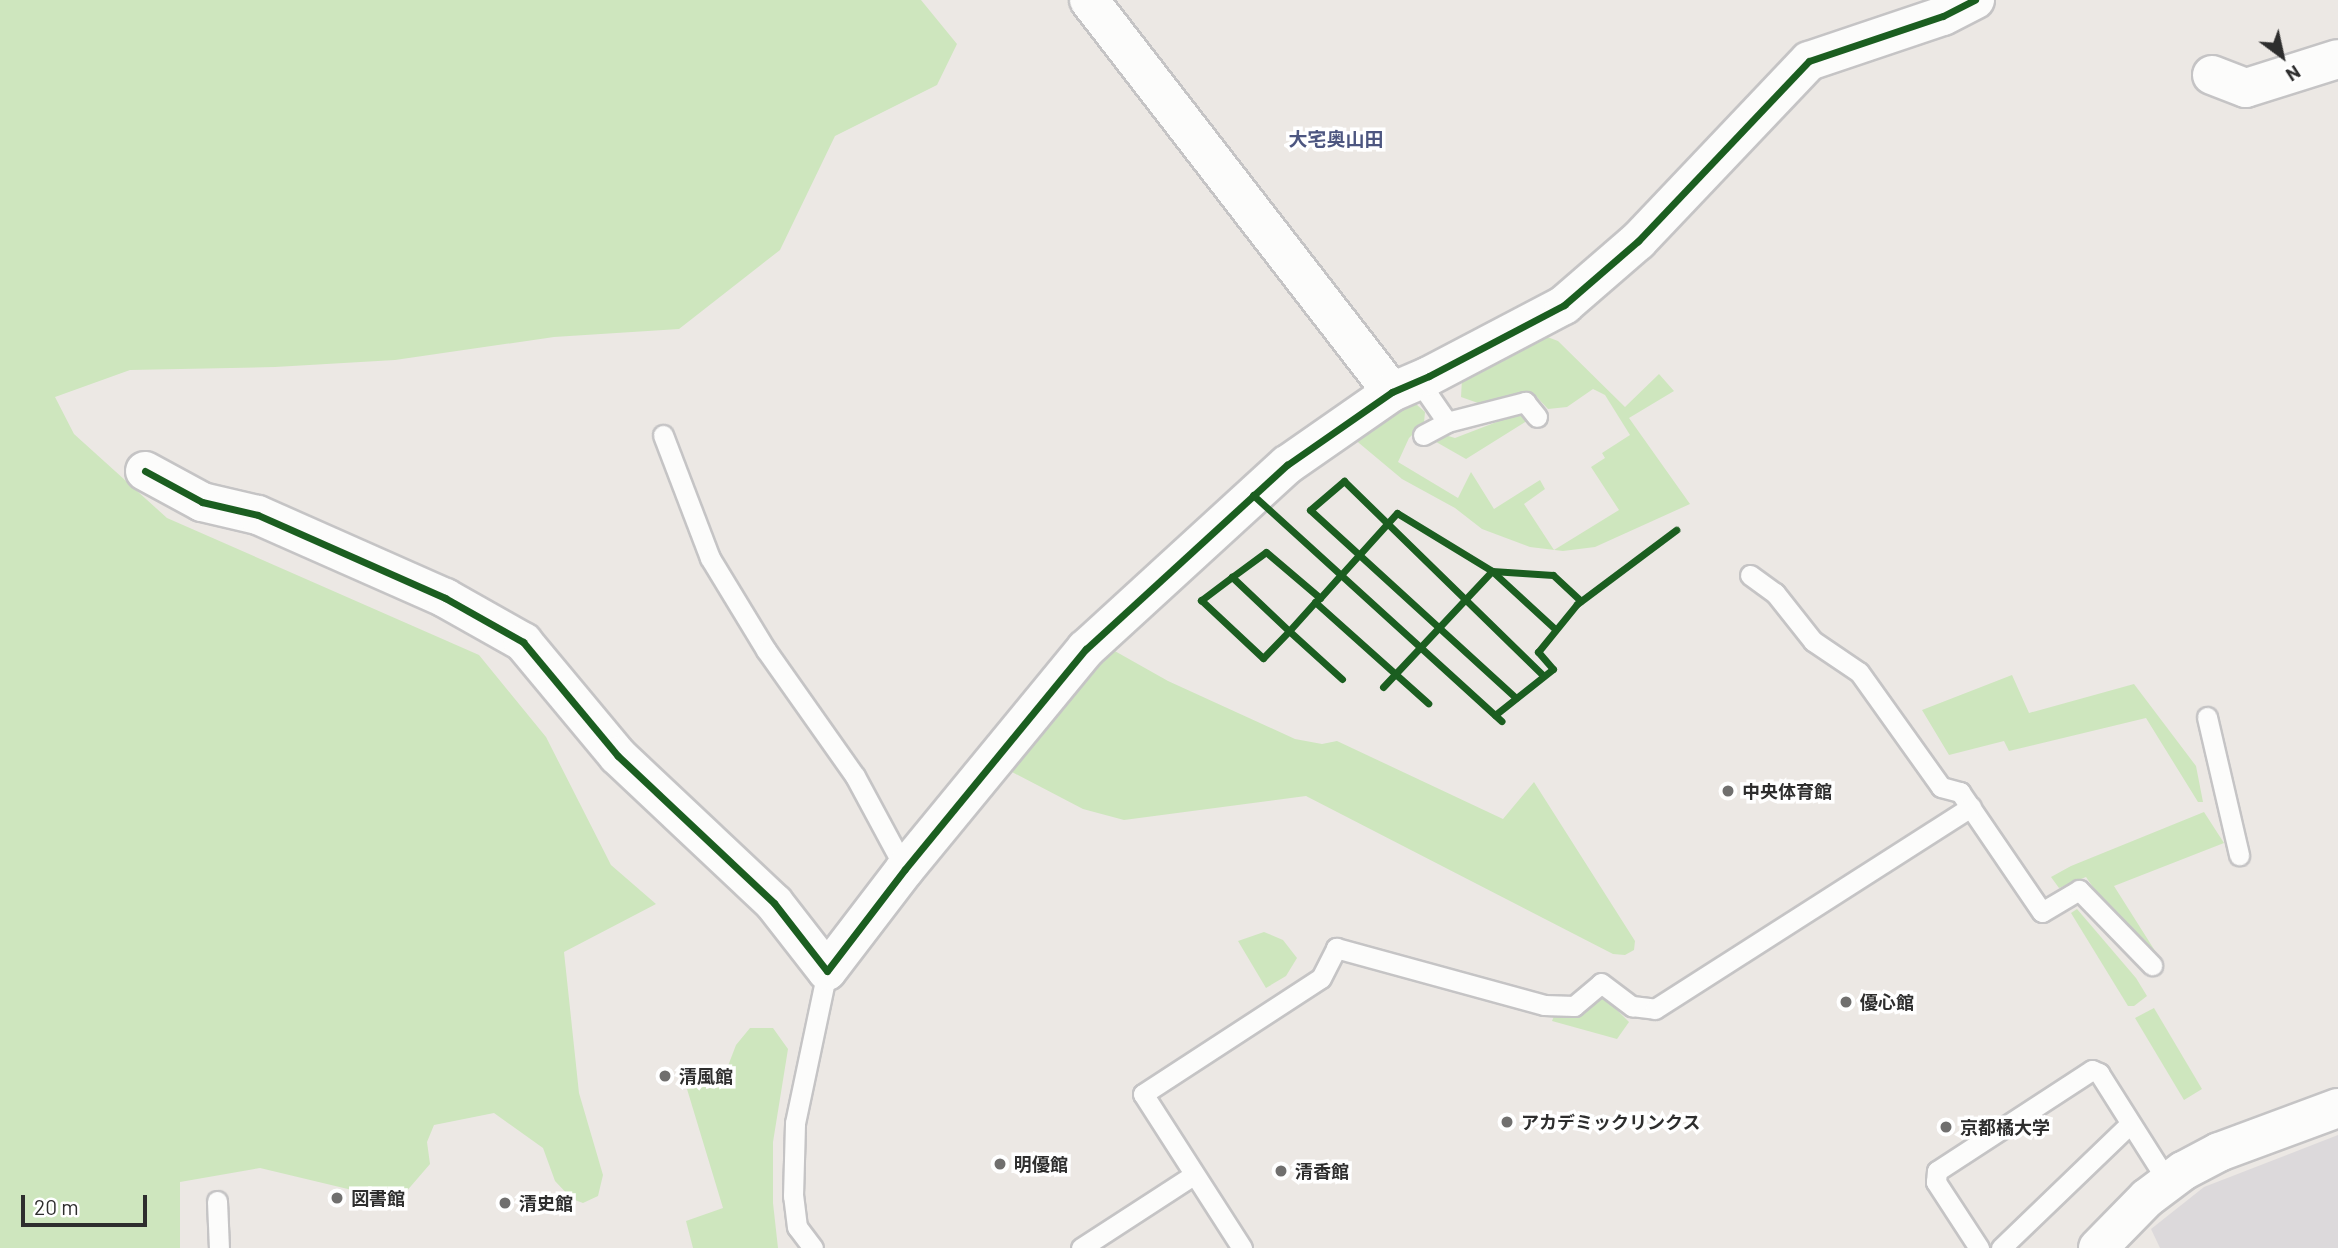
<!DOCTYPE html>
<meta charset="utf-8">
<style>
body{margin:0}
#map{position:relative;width:2338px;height:1248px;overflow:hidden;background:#ece8e4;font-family:Barlow,"Noto Sans JP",sans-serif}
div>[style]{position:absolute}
.industrial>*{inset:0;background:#dcd9db}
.green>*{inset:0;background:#cee6be}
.roads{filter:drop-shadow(2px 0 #c5c4c5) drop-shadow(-2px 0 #c5c4c5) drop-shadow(0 2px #c5c4c5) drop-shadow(0 -2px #c5c4c5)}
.lane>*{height:19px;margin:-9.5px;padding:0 9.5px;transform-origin:9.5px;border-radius:9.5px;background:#fcfcfb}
.street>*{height:38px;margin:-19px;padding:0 19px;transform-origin:19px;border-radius:19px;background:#fcfcfb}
.cycleway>*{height:7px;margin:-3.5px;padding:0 3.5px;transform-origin:3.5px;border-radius:3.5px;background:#1b5e20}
.dots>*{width:19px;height:19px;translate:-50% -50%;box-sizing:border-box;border:4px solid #fff;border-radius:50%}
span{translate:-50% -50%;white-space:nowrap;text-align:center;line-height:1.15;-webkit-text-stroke:7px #fff;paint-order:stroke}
.poi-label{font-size:18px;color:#2e2e2e;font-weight:700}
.left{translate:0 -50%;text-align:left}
.neighbourhood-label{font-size:19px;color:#4d5680;font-weight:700}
.north{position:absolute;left:2247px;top:21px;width:70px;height:70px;-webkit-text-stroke:5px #fff;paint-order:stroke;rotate:147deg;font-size:19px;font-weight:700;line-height:28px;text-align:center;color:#2e2e2e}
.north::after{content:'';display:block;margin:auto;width:24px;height:32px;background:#2e2e2e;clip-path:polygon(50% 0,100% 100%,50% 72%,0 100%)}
.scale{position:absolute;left:21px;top:1195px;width:126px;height:32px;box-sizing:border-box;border:4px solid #2e2e2e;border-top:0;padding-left:9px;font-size:21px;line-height:24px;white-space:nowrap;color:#2e2e2e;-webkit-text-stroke:5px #fff;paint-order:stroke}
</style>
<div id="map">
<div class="industrial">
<i style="clip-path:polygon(2338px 1135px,2338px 1248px,2160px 1248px,2151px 1229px,2204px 1187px)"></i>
</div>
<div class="green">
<i style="clip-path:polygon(0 0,921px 0,957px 44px,937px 85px,835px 136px,780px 250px,679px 329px,554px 337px,395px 360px,275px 367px,130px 370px,55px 397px,74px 434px,167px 518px,479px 655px,546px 737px,611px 865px,656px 904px,564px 952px,579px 1093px,603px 1175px,598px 1196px,583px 1203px,572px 1199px,555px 1181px,543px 1148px,494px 1113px,434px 1125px,427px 1142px,430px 1164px,405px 1193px,373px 1195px,260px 1168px,180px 1182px,180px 1248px,0 1248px)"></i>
<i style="clip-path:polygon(1542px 335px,1558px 341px,1625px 407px,1659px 374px,1674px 391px,1629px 418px,1690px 504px,1595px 547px,1563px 551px,1530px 547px,1482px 529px,1455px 508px,1402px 479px,1353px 438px,1397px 409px,1416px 404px,1425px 412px,1424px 423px,1409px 438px,1398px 462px,1458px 498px,1471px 472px,1494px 509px,1540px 480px,1545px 489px,1524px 504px,1554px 550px,1619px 510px,1591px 467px,1605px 458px,1602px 453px,1630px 435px,1605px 395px,1593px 389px,1567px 407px,1548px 409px,1533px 393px,1478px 403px,1461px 397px,1462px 379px)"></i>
<i style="clip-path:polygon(1520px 413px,1530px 419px,1466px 459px,1431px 439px,1438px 433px,1455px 438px)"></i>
<i style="clip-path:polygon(1113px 650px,1168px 681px,1295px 739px,1322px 744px,1337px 741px,1503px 819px,1534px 782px,1635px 941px,1634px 950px,1625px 955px,1613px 954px,1306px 796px,1124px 820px,1083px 809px,1012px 772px,1084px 681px)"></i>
<i style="clip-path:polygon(2012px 675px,2029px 713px,2134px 684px,2196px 766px,2203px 802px,2198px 802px,2146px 718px,2009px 751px,2004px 741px,1949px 755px,1922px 710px)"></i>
<i style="clip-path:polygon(2204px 812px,2224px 843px,2114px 886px,2157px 954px,2154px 957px,2099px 896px,2086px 877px,2059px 888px,2051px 877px,2071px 866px)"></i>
<i style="clip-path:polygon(2077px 909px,2136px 978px,2147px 996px,2134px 1006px,2128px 1006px,2071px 913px)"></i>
<i style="clip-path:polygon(1264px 932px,1283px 940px,1297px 958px,1286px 976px,1266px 988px,1238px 941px)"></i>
<i style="clip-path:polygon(1599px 992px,1629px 1022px,1617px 1039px,1552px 1021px,1557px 1009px)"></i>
<i style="clip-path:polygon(2154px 1008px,2202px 1089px,2184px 1100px,2135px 1018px)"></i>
<i style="clip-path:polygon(750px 1028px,773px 1028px,788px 1049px,773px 1142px,773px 1203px,778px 1248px,693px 1248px,686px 1221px,723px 1208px,687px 1089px,723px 1079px,736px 1045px)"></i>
</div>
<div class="roads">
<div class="lane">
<i style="left:1418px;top:380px;width:51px;rotate:55.4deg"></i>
<i style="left:1447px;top:422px;width:81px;rotate:-14.4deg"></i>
<i style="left:1525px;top:402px;width:19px;rotate:51deg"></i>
<i style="left:663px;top:435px;width:132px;rotate:69.1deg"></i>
<i style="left:710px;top:558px;width:108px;rotate:58.7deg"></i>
<i style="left:766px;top:650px;width:154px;rotate:54.8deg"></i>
<i style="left:855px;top:776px;width:106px;rotate:61.7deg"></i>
<i style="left:1423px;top:435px;width:27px;rotate:-28deg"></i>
<i style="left:1750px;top:575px;width:31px;rotate:36deg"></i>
<i style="left:1775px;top:593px;width:61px;rotate:51.6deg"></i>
<i style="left:1813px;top:641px;width:55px;rotate:34deg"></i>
<i style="left:1859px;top:672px;width:141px;rotate:54.5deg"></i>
<i style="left:1941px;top:787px;width:20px;rotate:15deg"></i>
<i style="left:1960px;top:792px;width:145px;rotate:55.7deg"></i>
<i style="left:2042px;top:912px;width:43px;rotate:-30.7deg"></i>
<i style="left:2079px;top:890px;width:105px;rotate:45.8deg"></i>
<i style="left:2207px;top:717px;width:142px;rotate:76.9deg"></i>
<i style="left:217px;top:1201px;width:47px;rotate:87.6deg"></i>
<i style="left:813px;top:1248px;width:26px;rotate:-127deg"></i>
<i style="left:797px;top:1227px;width:31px;rotate:-97deg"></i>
<i style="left:793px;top:1196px;width:73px;rotate:-88.4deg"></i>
<i style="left:795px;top:1123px;width:155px;rotate:-78.1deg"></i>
<i style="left:1081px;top:1248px;width:132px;rotate:-33deg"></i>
<i style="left:1242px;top:1248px;width:183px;rotate:-122.7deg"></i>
<i style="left:1143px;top:1094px;width:212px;rotate:-33.1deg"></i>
<i style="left:1321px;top:978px;width:34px;rotate:-63deg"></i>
<i style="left:1336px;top:948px;width:216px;rotate:15.3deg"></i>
<i style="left:1544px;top:1005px;width:30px;rotate:2deg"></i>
<i style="left:1574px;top:1006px;width:35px;rotate:-40deg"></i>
<i style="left:1601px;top:983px;width:39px;rotate:37deg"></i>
<i style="left:1632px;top:1006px;width:23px;rotate:7deg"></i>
<i style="left:1655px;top:1009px;width:375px;rotate:-32.6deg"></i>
<i style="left:1979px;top:1248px;width:79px;rotate:-123.1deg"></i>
<i style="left:1936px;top:1182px;width:11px;rotate:-85deg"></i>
<i style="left:1937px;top:1171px;width:185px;rotate:-33.1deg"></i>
<i style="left:2092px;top:1070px;width:8px;rotate:23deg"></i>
<i style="left:2099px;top:1073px;width:129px;rotate:57.7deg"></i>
<i style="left:2001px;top:1248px;width:179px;rotate:-43.9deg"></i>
</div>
<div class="street">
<i style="left:1089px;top:0;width:495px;rotate:52.3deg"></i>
<i style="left:2212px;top:75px;width:36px;rotate:21deg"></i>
<i style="left:2246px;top:88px;width:96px;rotate:-17.5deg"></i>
<i style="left:145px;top:471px;width:65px;rotate:28.5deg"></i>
<i style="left:202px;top:502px;width:57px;rotate:13.1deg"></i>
<i style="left:258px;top:515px;width:205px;rotate:23.9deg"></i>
<i style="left:445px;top:598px;width:90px;rotate:29.4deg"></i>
<i style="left:523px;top:642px;width:148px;rotate:50.2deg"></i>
<i style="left:618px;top:756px;width:214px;rotate:43.3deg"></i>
<i style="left:774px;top:903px;width:86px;rotate:52.1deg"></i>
<i style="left:827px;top:971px;width:128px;rotate:-52.6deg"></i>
<i style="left:905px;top:869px;width:285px;rotate:-50.6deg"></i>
<i style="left:1086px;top:649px;width:273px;rotate:-42.5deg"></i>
<i style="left:1287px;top:465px;width:128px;rotate:-34.8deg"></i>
<i style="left:1392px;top:392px;width:40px;rotate:-23.4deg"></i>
<i style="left:1429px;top:376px;width:153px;rotate:-27.7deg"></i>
<i style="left:1564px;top:305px;width:98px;rotate:-40.9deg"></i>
<i style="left:1638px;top:241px;width:248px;rotate:-46.5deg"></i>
<i style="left:1809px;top:61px;width:141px;rotate:-18.6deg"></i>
<i style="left:1943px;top:16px;width:36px;rotate:-27deg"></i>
<i style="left:2098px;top:1248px;width:70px;rotate:-45.6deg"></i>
<i style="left:2147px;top:1198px;width:45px;rotate:-36.9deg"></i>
<i style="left:2183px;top:1171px;width:41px;rotate:-27.8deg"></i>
<i style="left:2219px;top:1152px;width:127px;rotate:-20.3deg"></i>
</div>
</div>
<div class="cycleway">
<i style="left:145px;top:471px;width:65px;rotate:28.5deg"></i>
<i style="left:202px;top:502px;width:57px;rotate:13.1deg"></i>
<i style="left:258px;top:515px;width:205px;rotate:23.9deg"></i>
<i style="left:445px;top:598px;width:90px;rotate:29.4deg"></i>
<i style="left:523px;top:642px;width:148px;rotate:50.2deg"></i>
<i style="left:618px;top:756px;width:214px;rotate:43.3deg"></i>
<i style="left:774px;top:903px;width:86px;rotate:52.1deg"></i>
<i style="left:827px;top:971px;width:128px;rotate:-52.6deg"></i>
<i style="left:905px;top:869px;width:285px;rotate:-50.6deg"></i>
<i style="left:1086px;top:649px;width:273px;rotate:-42.5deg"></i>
<i style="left:1287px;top:465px;width:128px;rotate:-34.8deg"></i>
<i style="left:1392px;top:392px;width:40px;rotate:-23.4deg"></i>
<i style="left:1429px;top:376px;width:153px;rotate:-27.7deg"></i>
<i style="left:1564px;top:305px;width:98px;rotate:-40.9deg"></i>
<i style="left:1638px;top:241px;width:248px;rotate:-46.5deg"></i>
<i style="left:1809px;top:61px;width:141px;rotate:-18.6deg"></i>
<i style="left:1943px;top:16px;width:36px;rotate:-27deg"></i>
<i style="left:1253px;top:495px;width:336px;rotate:42.3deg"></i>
<i style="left:1232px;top:577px;width:42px;rotate:-36.3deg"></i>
<i style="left:1266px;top:552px;width:71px;rotate:40.4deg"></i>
<i style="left:1315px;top:602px;width:152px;rotate:41.8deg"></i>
<i style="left:1342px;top:679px;width:72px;rotate:-137.8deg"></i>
<i style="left:1289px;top:631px;width:79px;rotate:-136.5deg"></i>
<i style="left:1232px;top:577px;width:39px;rotate:143deg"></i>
<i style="left:1201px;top:600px;width:85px;rotate:43.1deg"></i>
<i style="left:1263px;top:658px;width:37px;rotate:-46deg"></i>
<i style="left:1289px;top:631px;width:39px;rotate:-48deg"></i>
<i style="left:1315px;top:602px;width:6px;rotate:-39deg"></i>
<i style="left:1320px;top:598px;width:30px;rotate:-48deg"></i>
<i style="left:1340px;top:576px;width:85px;rotate:-47.9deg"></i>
<i style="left:1397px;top:513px;width:111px;rotate:31.4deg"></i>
<i style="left:1492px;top:571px;width:61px;rotate:3.8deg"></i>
<i style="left:1553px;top:575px;width:38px;rotate:43deg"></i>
<i style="left:1383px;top:687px;width:159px;rotate:-46.8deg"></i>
<i style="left:1492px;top:571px;width:86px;rotate:42.6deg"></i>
<i style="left:1516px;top:698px;width:279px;rotate:-137.6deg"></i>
<i style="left:1310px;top:510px;width:45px;rotate:-40.5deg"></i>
<i style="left:1344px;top:481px;width:278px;rotate:44.3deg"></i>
<i style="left:1495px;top:715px;width:74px;rotate:-38.4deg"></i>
<i style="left:1553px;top:669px;width:23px;rotate:-131deg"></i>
<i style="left:1538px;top:652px;width:62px;rotate:-50.9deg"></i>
<i style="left:1577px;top:604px;width:124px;rotate:-36.8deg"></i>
</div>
<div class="dots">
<i style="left:1728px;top:791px;background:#706f6e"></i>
<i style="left:1846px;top:1002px;background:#706f6e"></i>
<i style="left:665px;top:1076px;background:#706f6e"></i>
<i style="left:1507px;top:1122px;background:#706f6e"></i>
<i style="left:1946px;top:1127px;background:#706f6e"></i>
<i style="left:1000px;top:1164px;background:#706f6e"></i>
<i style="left:1281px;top:1171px;background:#706f6e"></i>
<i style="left:337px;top:1198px;background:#706f6e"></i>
<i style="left:505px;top:1203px;background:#706f6e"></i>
</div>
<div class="poi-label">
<span class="left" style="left:1742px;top:791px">中央体育館</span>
<span class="left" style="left:1860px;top:1002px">優心館</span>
<span class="left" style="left:679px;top:1076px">清風館</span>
<span class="left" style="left:1521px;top:1122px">アカデミックリンクス</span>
<span class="left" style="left:1960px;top:1127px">京都橘大学</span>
<span class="left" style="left:1014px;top:1164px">明優館</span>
<span class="left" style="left:1295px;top:1171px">清香館</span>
<span class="left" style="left:351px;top:1198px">図書館</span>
<span class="left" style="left:519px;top:1203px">清史館</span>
</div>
<div class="neighbourhood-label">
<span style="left:1336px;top:139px">大宅奥山田</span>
</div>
<div class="north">N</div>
<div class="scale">20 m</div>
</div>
